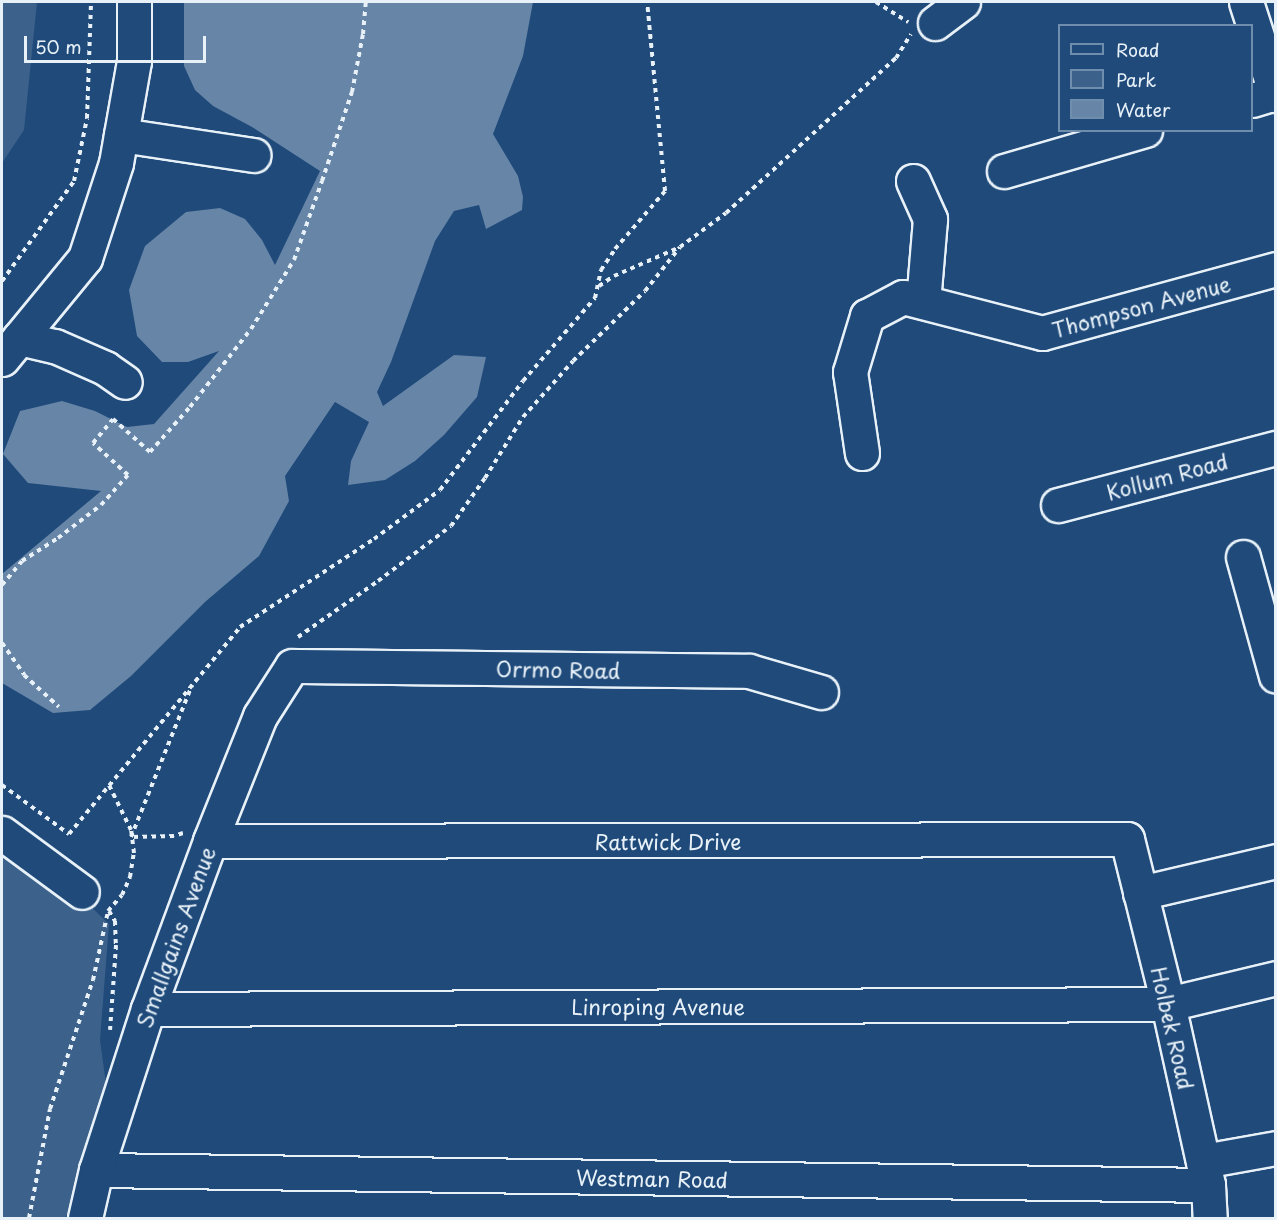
<!DOCTYPE html>
<style>
body{margin:0}
#map{position:relative;width:1277px;height:1220px;overflow:hidden;background:#1f4a7a;font-family:"Playpen Sans",sans-serif}
div>[style]{position:absolute}
.green>*{inset:0;background:#3c628c}
.water>*{inset:0;background:#6685a7}
.path>*{height:4px;margin-top:-2px;transform-origin:0;background:repeating-linear-gradient(90deg,#e8f1f8 0 4.5px,transparent 0 9px)}
.roads{filter:drop-shadow(2px 0 #e8f1f8) drop-shadow(-2px 0 #e8f1f8) drop-shadow(0 2px #e8f1f8) drop-shadow(0 -2px #e8f1f8)}
.minor>*{height:33px;margin:-16.5px;padding:0 16.5px;transform-origin:16.5px;border-radius:16.5px;background:#1f4a7a}
.major>*{height:33px;margin:-16.5px;padding:0 16.5px;transform-origin:16.5px;border-radius:16.5px;background:#1f4a7a}
span{translate:-50% -50%;white-space:nowrap;text-align:center;line-height:1.15;-webkit-text-stroke:4.5px #1f4a7a;paint-order:stroke}
.street-label{font-size:21px;color:#e8f1f8}
.frame{position:absolute;inset:0;border:3px solid #e8f1f8;pointer-events:none}
.legend{position:absolute;left:1058px;top:24px;width:195px;height:108px;box-sizing:border-box;background:#1f4a7a;border:2px solid #6f8dac;margin:0;padding:8px 10px;list-style:none;font-size:18px;color:#e8f1f8}
.legend li{display:flex;align-items:center;gap:12px;height:30px}
.legend b{width:30px;border:2px solid #6f8dac}
.scale{position:absolute;left:24px;top:36px;width:182px;height:27px;box-sizing:border-box;border:3px solid #e8f1f8;border-top:0;padding-left:8px;font-size:18px;line-height:21px;white-space:nowrap;color:#e8f1f8;-webkit-text-stroke:4px #1f4a7a;paint-order:stroke}
</style>
<div id="map">
<div class="green">
<i style="clip-path:polygon(2px 2px,37px 2px,24px 130px,2px 163px)"></i>
<i style="clip-path:polygon(2px 842px,84px 900px,109px 924px,100px 1040px,106px 1084px,66px 1218px,2px 1218px)"></i>
</div>
<div class="water">
<i style="clip-path:polygon(184px 2px,533px 2px,523px 56px,493px 134px,518px 176px,523px 197px,522px 210px,486px 229px,479px 205px,454px 211px,435px 241px,391px 362px,377px 392px,383px 406px,454px 355px,486px 357px,477px 397px,444px 435px,415px 461px,385px 480px,348px 485px,351px 461px,369px 422px,335px 402px,285px 476px,289px 501px,259px 556px,205px 602px,131px 676px,90px 710px,53px 713px,2px 683px,2px 574px,101px 491px,28px 483px,3px 454px,20px 411px,62px 401px,95px 411px,127px 427px,154px 424px,219px 351px,188px 362px,162px 362px,137px 336px,129px 290px,145px 246px,186px 212px,220px 208px,245px 219px,262px 240px,275px 265px,320px 171px,252px 127px,213px 106px,195px 90px,184px 66px)"></i>
</div>
<div class="path">
<i style="left:876px;top:2px;width:38px;rotate:32deg"></i>
<i style="left:2px;top:281px;width:123px;rotate:-54.2deg"></i>
<i style="left:74px;top:181px;width:64px;rotate:-78.3deg"></i>
<i style="left:87px;top:118px;width:116px;rotate:-88deg"></i>
<i style="left:599px;top:286px;width:18px;rotate:-34deg"></i>
<i style="left:614px;top:276px;width:72px;rotate:-23.7deg"></i>
<i style="left:680px;top:247px;width:57px;rotate:-36.5deg"></i>
<i style="left:726px;top:213px;width:230px;rotate:-42.4deg"></i>
<i style="left:896px;top:58px;width:28px;rotate:-58deg"></i>
<i style="left:2px;top:585px;width:31px;rotate:-50deg"></i>
<i style="left:22px;top:561px;width:43px;rotate:-32.6deg"></i>
<i style="left:58px;top:538px;width:54px;rotate:-37.5deg"></i>
<i style="left:101px;top:505px;width:40px;rotate:-48deg"></i>
<i style="left:128px;top:475px;width:47px;rotate:-137.6deg"></i>
<i style="left:93px;top:443px;width:31px;rotate:-50deg"></i>
<i style="left:113px;top:419px;width:50px;rotate:41.7deg"></i>
<i style="left:150px;top:452px;width:60px;rotate:-48.4deg"></i>
<i style="left:190px;top:407px;width:99px;rotate:-52deg"></i>
<i style="left:251px;top:329px;width:81px;rotate:-58.1deg"></i>
<i style="left:294px;top:260px;width:84px;rotate:-70.5deg"></i>
<i style="left:322px;top:181px;width:94px;rotate:-71.4deg"></i>
<i style="left:352px;top:92px;width:59px;rotate:-79.3deg"></i>
<i style="left:363px;top:34px;width:32px;rotate:-85deg"></i>
<i style="left:298px;top:637px;width:98px;rotate:-35deg"></i>
<i style="left:378px;top:581px;width:91px;rotate:-37deg"></i>
<i style="left:451px;top:526px;width:59px;rotate:-54.7deg"></i>
<i style="left:485px;top:478px;width:72px;rotate:-58.1deg"></i>
<i style="left:523px;top:417px;width:75px;rotate:-48.2deg"></i>
<i style="left:573px;top:361px;width:100px;rotate:-44.2deg"></i>
<i style="left:645px;top:291px;width:56px;rotate:-51.5deg"></i>
<i style="left:2px;top:643px;width:39px;rotate:55deg"></i>
<i style="left:24px;top:675px;width:47px;rotate:42.4deg"></i>
<i style="left:2px;top:785px;width:83px;rotate:36.2deg"></i>
<i style="left:69px;top:834px;width:268px;rotate:-50.4deg"></i>
<i style="left:240px;top:627px;width:160px;rotate:-33.3deg"></i>
<i style="left:374px;top:539px;width:82px;rotate:-36.6deg"></i>
<i style="left:440px;top:490px;width:137px;rotate:-52.7deg"></i>
<i style="left:523px;top:381px;width:110px;rotate:-49.1deg"></i>
<i style="left:595px;top:298px;width:29px;rotate:-78deg"></i>
<i style="left:601px;top:270px;width:25px;rotate:-56deg"></i>
<i style="left:615px;top:249px;width:77px;rotate:-49.2deg"></i>
<i style="left:665px;top:191px;width:190px;rotate:-95.4deg"></i>
<i style="left:183px;top:833px;width:9px;rotate:162deg"></i>
<i style="left:174px;top:836px;width:43px;rotate:178.7deg"></i>
<i style="left:131px;top:837px;width:164px;rotate:-68.1deg"></i>
<i style="left:109px;top:911px;width:12px;rotate:59deg"></i>
<i style="left:115px;top:921px;width:24px;rotate:88deg"></i>
<i style="left:116px;top:945px;width:85px;rotate:94deg"></i>
<i style="left:29px;top:1218px;width:111px;rotate:-79.1deg"></i>
<i style="left:50px;top:1109px;width:136px;rotate:-71.6deg"></i>
<i style="left:93px;top:980px;width:71px;rotate:-77.7deg"></i>
<i style="left:108px;top:911px;width:21px;rotate:-49deg"></i>
<i style="left:122px;top:895px;width:20px;rotate:-66deg"></i>
<i style="left:130px;top:877px;width:24px;rotate:-81deg"></i>
<i style="left:134px;top:853px;width:23px;rotate:-97deg"></i>
<i style="left:131px;top:830px;width:50px;rotate:-116.1deg"></i>
</div>
<div class="roads">
<div class="minor">
<i style="left:935px;top:23px;width:35px;rotate:-37deg"></i>
<i style="left:1252px;top:100px;width:24px;rotate:-17deg"></i>
<i style="left:121px;top:135px;width:134px;rotate:8.6deg"></i>
<i style="left:1004px;top:171px;width:147px;rotate:-16.2deg"></i>
<i style="left:913px;top:181px;width:42px;rotate:65.9deg"></i>
<i style="left:930px;top:219px;width:83px;rotate:94.8deg"></i>
<i style="left:19px;top:338px;width:37px;rotate:13deg"></i>
<i style="left:55px;top:346px;width:55px;rotate:23.7deg"></i>
<i style="left:105px;top:368px;width:24px;rotate:35deg"></i>
<i style="left:2px;top:359px;width:131px;rotate:-50.6deg"></i>
<i style="left:85px;top:258px;width:100px;rotate:-71.9deg"></i>
<i style="left:116px;top:163px;width:104px;rotate:-80deg"></i>
<i style="left:134px;top:61px;width:59px;rotate:-90deg"></i>
<i style="left:862px;top:453px;width:82px;rotate:-98.4deg"></i>
<i style="left:850px;top:372px;width:59px;rotate:-73.1deg"></i>
<i style="left:867px;top:316px;width:41px;rotate:-27.8deg"></i>
<i style="left:903px;top:297px;width:144px;rotate:14.5deg"></i>
<i style="left:1042px;top:333px;width:243px;rotate:-15.3deg"></i>
<i style="left:1058px;top:505px;width:225px;rotate:-14.7deg"></i>
<i style="left:1243px;top:557px;width:123px;rotate:74.5deg"></i>
<i style="left:2px;top:833px;width:99px;rotate:36.4deg"></i>
<i style="left:210px;top:841px;width:917px;rotate:-0.12deg"></i>
<i style="left:1127px;top:839px;width:170px;rotate:76deg"></i>
<i style="left:1168px;top:1004px;width:185px;rotate:77.5deg"></i>
<i style="left:1208px;top:1185px;width:33px;rotate:87deg"></i>
<i style="left:1140px;top:893px;width:140px;rotate:-13.2deg"></i>
<i style="left:148px;top:1009px;width:1020px;rotate:-0.28deg"></i>
<i style="left:1168px;top:1004px;width:111px;rotate:-13.5deg"></i>
<i style="left:1203px;top:1161px;width:74px;rotate:-10.1deg"></i>
<i style="left:96px;top:1170px;width:1112px;rotate:0.77deg"></i>
<i style="left:85px;top:1218px;width:49px;rotate:-77.1deg"></i>
<i style="left:96px;top:1170px;width:169px;rotate:-72.1deg"></i>
<i style="left:148px;top:1009px;width:179px;rotate:-69.7deg"></i>
<i style="left:210px;top:841px;width:135px;rotate:-68.2deg"></i>
<i style="left:260px;top:716px;width:59px;rotate:-57.4deg"></i>
<i style="left:292px;top:666px;width:457px;rotate:0.6deg"></i>
<i style="left:749px;top:671px;width:75px;rotate:16.3deg"></i>
</div>
<div class="major">
<i style="left:1246px;top:2px;width:98px;rotate:72.1deg"></i>
</div>
</div>
<div class="street-label">
<span style="left:1141px;top:306px;rotate:-15deg">Thompson Avenue</span>
<span style="left:1167px;top:476px;rotate:-15deg">Kollum Road</span>
<span style="left:558px;top:669px;rotate:1deg">Orrmo Road</span>
<span style="left:668px;top:841px">Rattwick Drive</span>
<span style="left:175px;top:937px;rotate:-70deg">Smallgains Avenue</span>
<span style="left:658px;top:1006px">Linroping Avenue</span>
<span style="left:1173px;top:1028px;rotate:77deg">Holbek Road</span>
<span style="left:652px;top:1178px;rotate:1deg">Westman Road</span>
</div>
<div class="frame"></div>
<ul class="legend">
<li><b style="height:8px;background:#1f4a7a"></b>Road</li>
<li><b style="height:16px;background:#3c628c"></b>Park</li>
<li><b style="height:16px;background:#6685a7"></b>Water</li>
</ul>
<div class="scale">50 m</div>
</div>
